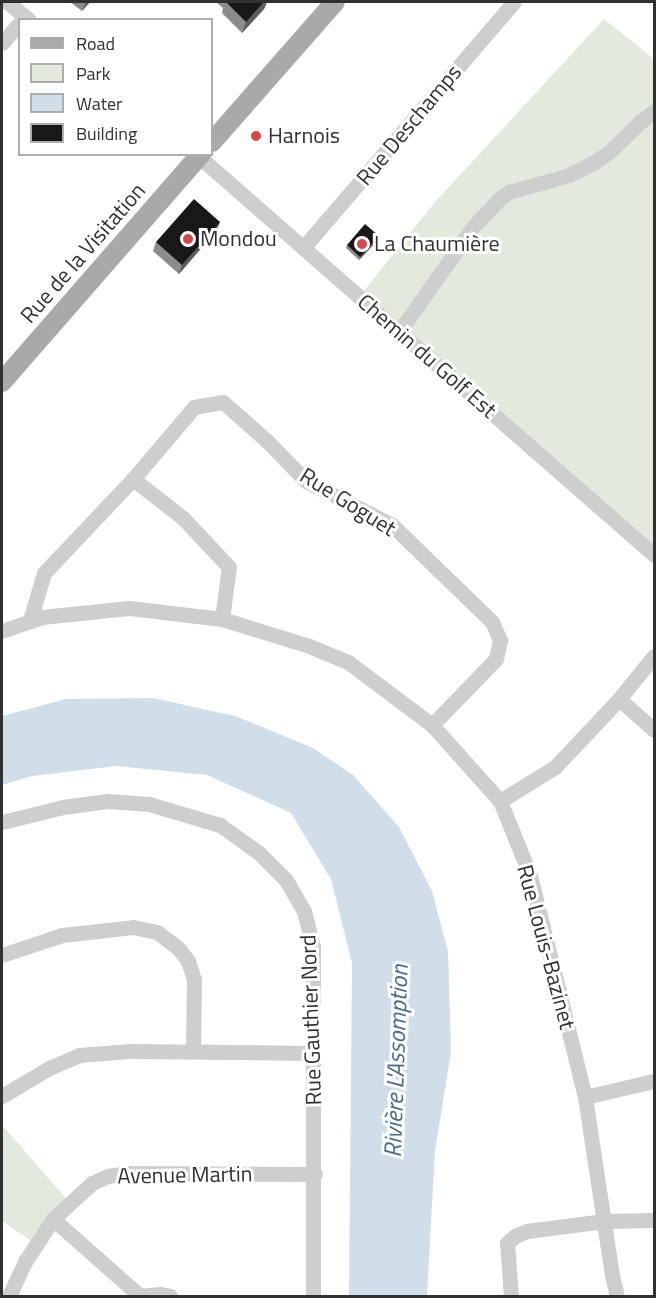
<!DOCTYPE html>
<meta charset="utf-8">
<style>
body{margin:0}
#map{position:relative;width:656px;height:1298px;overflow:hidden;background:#fff;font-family:"Titillium Web",sans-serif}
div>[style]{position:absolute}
.green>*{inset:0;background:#e4e9de}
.water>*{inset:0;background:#d0deea}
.minor>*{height:15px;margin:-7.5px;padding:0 7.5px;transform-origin:7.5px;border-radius:7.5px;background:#cecece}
.major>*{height:20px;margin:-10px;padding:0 10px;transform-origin:10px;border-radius:10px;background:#a9a9a9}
.wall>*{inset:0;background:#8c8c8c}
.shaded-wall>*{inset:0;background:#5d5d5d}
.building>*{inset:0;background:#181818}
.dots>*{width:16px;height:16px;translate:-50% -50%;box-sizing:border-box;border:3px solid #fff;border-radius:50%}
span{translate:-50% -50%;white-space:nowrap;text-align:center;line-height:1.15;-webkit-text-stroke:6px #fff;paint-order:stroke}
.street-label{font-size:22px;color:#313131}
.poi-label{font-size:22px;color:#313131}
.left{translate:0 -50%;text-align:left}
.water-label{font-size:24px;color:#466d8c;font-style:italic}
.frame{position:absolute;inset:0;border:3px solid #313131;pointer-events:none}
.legend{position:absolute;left:18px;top:18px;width:195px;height:138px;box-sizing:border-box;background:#fff;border:2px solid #adadad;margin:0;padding:8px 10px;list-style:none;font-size:18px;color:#313131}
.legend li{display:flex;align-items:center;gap:12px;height:30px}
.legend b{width:30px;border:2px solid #adadad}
</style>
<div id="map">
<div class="green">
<i style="clip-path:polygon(604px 19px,654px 59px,654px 560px,359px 297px,435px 202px)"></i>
<i style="clip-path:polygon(2px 1125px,69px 1202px,36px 1244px,2px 1221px)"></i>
</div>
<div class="water">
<i style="clip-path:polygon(153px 698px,235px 716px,313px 748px,353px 775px,399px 827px,432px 891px,448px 951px,451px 1051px,435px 1151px,427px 1296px,349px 1296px,352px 963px,331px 879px,291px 813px,207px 775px,116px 766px,32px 776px,2px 785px,2px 716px,66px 699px)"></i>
</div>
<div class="minor">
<i style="left:7px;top:2px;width:28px;rotate:39deg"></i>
<i style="left:2px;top:43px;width:28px;rotate:-49deg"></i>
<i style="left:196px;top:154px;width:609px;rotate:41.2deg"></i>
<i style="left:303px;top:248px;width:324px;rotate:-49.4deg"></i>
<i style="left:399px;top:332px;width:127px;rotate:-54.9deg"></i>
<i style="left:472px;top:228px;width:41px;rotate:-47deg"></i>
<i style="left:500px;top:198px;width:11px;rotate:-34deg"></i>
<i style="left:509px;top:192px;width:62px;rotate:-15.8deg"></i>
<i style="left:569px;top:175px;width:27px;rotate:-27deg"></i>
<i style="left:593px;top:163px;width:19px;rotate:-35deg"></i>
<i style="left:609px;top:152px;width:43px;rotate:-44.1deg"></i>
<i style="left:640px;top:122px;width:18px;rotate:-38deg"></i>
<i style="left:133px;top:479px;width:63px;rotate:38deg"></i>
<i style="left:183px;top:518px;width:67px;rotate:46.8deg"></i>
<i style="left:229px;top:567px;width:52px;rotate:97.7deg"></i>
<i style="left:30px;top:620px;width:49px;rotate:-73.4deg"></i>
<i style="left:44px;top:573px;width:129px;rotate:-46.6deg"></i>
<i style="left:133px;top:479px;width:94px;rotate:-49.7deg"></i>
<i style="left:194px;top:407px;width:29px;rotate:-10deg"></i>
<i style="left:223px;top:402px;width:57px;rotate:41.5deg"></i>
<i style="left:266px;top:440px;width:57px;rotate:45.7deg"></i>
<i style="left:306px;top:481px;width:97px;rotate:27.1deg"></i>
<i style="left:392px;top:525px;width:139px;rotate:44.1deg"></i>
<i style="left:492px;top:622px;width:20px;rotate:66deg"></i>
<i style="left:500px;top:640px;width:19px;rotate:102deg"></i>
<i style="left:496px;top:659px;width:92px;rotate:134.1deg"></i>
<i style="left:2px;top:631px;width:42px;rotate:-19.3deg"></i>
<i style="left:42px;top:617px;width:87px;rotate:-5.9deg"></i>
<i style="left:129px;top:608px;width:94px;rotate:6.7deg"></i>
<i style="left:222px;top:619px;width:91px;rotate:17.2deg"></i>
<i style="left:309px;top:646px;width:42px;rotate:22.3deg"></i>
<i style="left:348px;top:662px;width:105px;rotate:36.9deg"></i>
<i style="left:432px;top:725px;width:102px;rotate:48.2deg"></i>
<i style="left:500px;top:801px;width:80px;rotate:67.9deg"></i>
<i style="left:530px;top:875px;width:229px;rotate:76.1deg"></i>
<i style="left:585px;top:1097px;width:180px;rotate:81.4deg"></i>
<i style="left:612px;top:1275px;width:22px;rotate:77deg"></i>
<i style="left:619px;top:699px;width:47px;rotate:41.5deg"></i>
<i style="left:500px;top:801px;width:65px;rotate:-31.7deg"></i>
<i style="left:555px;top:767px;width:93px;rotate:-46.7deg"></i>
<i style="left:619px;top:699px;width:55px;rotate:-50.9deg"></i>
<i style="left:2px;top:822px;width:63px;rotate:-13.8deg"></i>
<i style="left:63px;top:807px;width:45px;rotate:-7.6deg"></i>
<i style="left:108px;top:801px;width:41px;rotate:4.2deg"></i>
<i style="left:149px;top:804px;width:74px;rotate:16.5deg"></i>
<i style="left:220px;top:825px;width:48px;rotate:35.7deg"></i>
<i style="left:259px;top:853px;width:38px;rotate:45deg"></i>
<i style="left:286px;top:880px;width:36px;rotate:60deg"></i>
<i style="left:304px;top:911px;width:37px;rotate:76deg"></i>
<i style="left:313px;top:947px;width:349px;rotate:90deg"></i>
<i style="left:2px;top:955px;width:63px;rotate:-18.4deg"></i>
<i style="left:62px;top:935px;width:71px;rotate:-6.4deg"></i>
<i style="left:133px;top:927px;width:25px;rotate:12deg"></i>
<i style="left:157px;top:932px;width:26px;rotate:37deg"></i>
<i style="left:178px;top:948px;width:16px;rotate:52deg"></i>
<i style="left:188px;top:961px;width:20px;rotate:72deg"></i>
<i style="left:194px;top:980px;width:70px;rotate:90.8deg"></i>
<i style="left:2px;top:1096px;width:55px;rotate:-30.8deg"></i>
<i style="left:49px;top:1068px;width:33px;rotate:-23deg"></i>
<i style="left:79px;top:1055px;width:51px;rotate:-4.5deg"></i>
<i style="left:130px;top:1051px;width:184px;rotate:0.6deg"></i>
<i style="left:585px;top:1097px;width:71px;rotate:-13.1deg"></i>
<i style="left:53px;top:1219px;width:116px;rotate:41.5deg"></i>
<i style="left:9px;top:1296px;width:40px;rotate:-65deg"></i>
<i style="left:26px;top:1260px;width:49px;rotate:-56.6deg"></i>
<i style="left:53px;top:1219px;width:53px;rotate:-42.7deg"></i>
<i style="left:92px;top:1183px;width:17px;rotate:-24deg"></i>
<i style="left:108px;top:1176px;width:20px;rotate:-9deg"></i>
<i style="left:128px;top:1173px;width:187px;rotate:0.3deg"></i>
<i style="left:140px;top:1296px;width:20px;rotate:-6deg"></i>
<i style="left:160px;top:1294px;width:10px;rotate:11deg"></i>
<i style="left:511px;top:1296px;width:53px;rotate:-94.3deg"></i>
<i style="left:507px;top:1243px;width:11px;rotate:-41deg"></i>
<i style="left:515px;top:1236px;width:13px;rotate:-23deg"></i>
<i style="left:527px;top:1231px;width:78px;rotate:-7.4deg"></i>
<i style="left:604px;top:1221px;width:50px;rotate:-1.1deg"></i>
</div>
<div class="major">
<i style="left:212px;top:142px;width:186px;rotate:-48.7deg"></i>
<i style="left:2px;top:382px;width:303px;rotate:-48.9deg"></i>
</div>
<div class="wall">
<i style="clip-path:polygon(70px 2px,90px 2px,82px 11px)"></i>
<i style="clip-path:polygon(216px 2px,267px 2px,264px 9px,242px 33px,222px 13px,223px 8px)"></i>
<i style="clip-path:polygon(220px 222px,216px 231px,179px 274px,153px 251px,156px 242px)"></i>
<i style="clip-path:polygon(379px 236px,378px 240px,359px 260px,346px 248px,347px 245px)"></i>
</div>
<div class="shaded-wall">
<i style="clip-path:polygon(86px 2px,90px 2px,82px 11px)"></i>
<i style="clip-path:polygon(264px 2px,267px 2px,264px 9px,242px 33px,246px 22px)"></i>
<i style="clip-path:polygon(220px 222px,216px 231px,179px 274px,182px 265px)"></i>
<i style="clip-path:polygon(379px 236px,378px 240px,359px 260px,360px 257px)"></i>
</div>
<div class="building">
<i style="clip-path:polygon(226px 2px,264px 2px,246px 22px)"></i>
<i style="clip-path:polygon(194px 199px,220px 222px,182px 265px,156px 242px)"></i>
<i style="clip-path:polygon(365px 224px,379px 236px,360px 257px,347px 245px)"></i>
</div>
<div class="dots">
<i style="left:256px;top:136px;background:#d4474a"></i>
<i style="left:188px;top:239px;background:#d4474a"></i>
<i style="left:362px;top:244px;background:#d4474a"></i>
</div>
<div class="street-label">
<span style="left:409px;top:125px;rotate:-50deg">Rue Deschamps</span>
<span style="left:83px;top:253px;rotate:-49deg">Rue de la Visitation</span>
<span style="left:427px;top:356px;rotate:41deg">Chemin du Golf Est</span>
<span style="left:348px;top:502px;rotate:32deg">Rue Goguet</span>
<span style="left:546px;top:947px;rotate:75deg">Rue Louis-Bazinet</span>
<span style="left:311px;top:1020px;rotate:-92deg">Rue Gauthier Nord</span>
<span style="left:185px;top:1175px;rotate:-1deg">Avenue Martin</span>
</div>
<div class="poi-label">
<span class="left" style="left:268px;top:136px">Harnois</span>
<span class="left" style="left:200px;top:239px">Mondou</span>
<span class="left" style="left:374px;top:244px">La Chaumière</span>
</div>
<div class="water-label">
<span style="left:396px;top:1061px;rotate:-88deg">Rivière L'Assomption</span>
</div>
<div class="frame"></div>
<ul class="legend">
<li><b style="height:8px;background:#a9a9a9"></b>Road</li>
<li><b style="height:16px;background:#e4e9de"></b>Park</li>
<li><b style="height:16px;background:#d0deea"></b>Water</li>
<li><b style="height:16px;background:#181818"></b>Building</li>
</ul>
</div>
